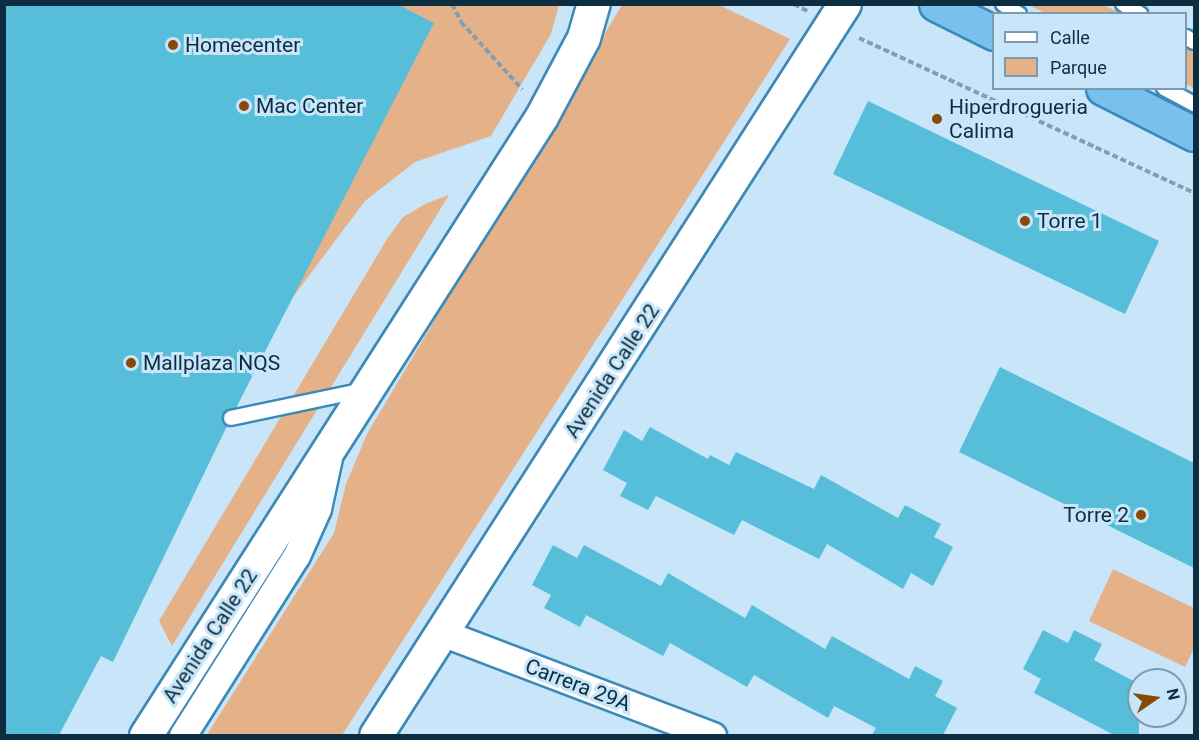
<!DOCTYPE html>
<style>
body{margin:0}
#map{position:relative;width:1199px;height:740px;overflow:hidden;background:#c8e5f9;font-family:Roboto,sans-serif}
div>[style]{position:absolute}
.green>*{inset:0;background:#e5b189}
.building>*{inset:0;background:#57beda}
.path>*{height:4px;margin-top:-2px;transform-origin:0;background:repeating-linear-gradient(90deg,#819fb3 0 6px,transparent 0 9px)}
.roads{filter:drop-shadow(2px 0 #3d89b8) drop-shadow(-2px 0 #3d89b8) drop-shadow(0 2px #3d89b8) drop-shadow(0 -2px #3d89b8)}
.service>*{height:14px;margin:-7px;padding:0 7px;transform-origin:7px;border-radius:7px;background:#fff}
.minor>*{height:26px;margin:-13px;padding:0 13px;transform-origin:13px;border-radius:13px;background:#fff}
.tertiary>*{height:32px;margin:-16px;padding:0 16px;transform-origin:16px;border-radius:16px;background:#fff}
.trunk>*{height:33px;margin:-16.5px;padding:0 16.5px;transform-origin:16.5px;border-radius:16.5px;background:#78c0ee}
.dots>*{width:16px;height:16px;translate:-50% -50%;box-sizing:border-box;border:3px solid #c8e5f9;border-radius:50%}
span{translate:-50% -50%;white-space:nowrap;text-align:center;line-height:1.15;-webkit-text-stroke:6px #c8e5f9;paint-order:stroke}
.poi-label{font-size:21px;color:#0d2d41}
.left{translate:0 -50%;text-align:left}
.right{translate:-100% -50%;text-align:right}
.street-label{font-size:21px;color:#0d2d41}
.frame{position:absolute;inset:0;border:6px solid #0d2d41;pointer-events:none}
.legend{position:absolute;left:992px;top:12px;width:195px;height:78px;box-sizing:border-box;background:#c8e5f9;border:2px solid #7d9baf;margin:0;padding:8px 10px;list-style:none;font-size:18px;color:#0d2d41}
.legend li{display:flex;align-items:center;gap:12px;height:30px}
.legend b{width:30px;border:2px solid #7d9baf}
.north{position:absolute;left:1127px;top:668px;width:60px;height:60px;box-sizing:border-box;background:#c8e5f9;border:2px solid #7d9baf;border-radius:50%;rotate:77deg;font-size:16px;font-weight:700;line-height:24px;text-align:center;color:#0d2d41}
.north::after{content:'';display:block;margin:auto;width:21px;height:27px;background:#874a0a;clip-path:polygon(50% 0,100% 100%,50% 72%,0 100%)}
</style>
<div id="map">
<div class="green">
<i style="clip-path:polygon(397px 5px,559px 5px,551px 34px,491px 136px,415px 162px,365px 201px,284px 309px,433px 23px)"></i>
<i style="clip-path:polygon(622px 5px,719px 5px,790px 39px,342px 735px,206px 736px,334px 533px,346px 484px,367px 434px)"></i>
<i style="clip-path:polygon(1028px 5px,1103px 5px,1121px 13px,1046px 13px)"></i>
<i style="clip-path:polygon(1186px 46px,1194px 51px,1194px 88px,1186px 84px)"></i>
<i style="clip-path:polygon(449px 195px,172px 646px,159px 621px,387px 239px,403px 217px,427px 203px)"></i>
<i style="clip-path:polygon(1113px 569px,1194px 608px,1194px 648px,1185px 667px,1089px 621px)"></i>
</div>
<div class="building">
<i style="clip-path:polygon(4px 4px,397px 4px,434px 23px,236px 408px,223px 415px,227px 426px,113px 662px,101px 656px,59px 735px,4px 735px)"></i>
<i style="clip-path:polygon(868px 101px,1159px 241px,1125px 314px,833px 174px)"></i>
<i style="clip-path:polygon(1000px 367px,1194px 463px,1194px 568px,959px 452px)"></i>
<i style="clip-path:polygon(650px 427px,708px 459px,710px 455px,729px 465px,736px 452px,814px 489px,821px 475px,898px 518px,905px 505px,941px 524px,934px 537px,953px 547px,933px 586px,911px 573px,903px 589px,827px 544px,819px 559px,742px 520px,734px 535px,656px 496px,648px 510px,620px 496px,627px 483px,603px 470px,624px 430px,642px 441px)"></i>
<i style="clip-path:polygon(553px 545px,577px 558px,584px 545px,661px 586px,668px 573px,745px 618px,752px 605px,825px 649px,832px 636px,909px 679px,915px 666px,943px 681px,935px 696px,957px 708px,943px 735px,872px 735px,876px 728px,834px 706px,828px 718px,754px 675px,747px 687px,670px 643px,663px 656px,586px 615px,580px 627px,544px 608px,551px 595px,532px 585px)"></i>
<i style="clip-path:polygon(1043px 630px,1068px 643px,1074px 630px,1102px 644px,1094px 660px,1139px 684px,1139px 735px,1114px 735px,1034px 693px,1041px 679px,1023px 669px)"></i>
</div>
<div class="path">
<i style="left:452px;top:4px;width:20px;rotate:63deg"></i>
<i style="left:461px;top:22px;width:91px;rotate:47.7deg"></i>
<i style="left:794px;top:4px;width:15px;rotate:28deg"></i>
<i style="left:859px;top:38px;width:369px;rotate:24.8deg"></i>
</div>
<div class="roads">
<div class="service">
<i style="left:1003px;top:4px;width:19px;rotate:32deg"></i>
<i style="left:1123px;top:4px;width:20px;rotate:30deg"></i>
<i style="left:1186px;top:37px;width:9px;rotate:32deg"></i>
<i style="left:1164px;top:88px;width:34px;rotate:28deg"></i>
<i style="left:231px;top:418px;width:136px;rotate:-11.9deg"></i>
</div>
<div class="minor">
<i style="left:442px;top:633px;width:290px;rotate:20.8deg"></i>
<i style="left:183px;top:736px;width:213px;rotate:-57.7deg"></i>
<i style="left:297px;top:556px;width:51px;rotate:-65.9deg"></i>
<i style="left:318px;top:509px;width:52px;rotate:-77.8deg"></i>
</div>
<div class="tertiary">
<i style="left:146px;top:736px;width:735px;rotate:-57.39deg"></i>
<i style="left:542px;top:117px;width:89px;rotate:-62deg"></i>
<i style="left:584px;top:38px;width:35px;rotate:-74deg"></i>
<i style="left:376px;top:736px;width:869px;rotate:-57.35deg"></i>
</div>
<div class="trunk">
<i style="left:936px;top:4px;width:65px;rotate:26.6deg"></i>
<i style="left:1103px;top:88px;width:102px;rotate:26.8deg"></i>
</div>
</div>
<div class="dots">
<i style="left:173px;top:45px;background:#874a0a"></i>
<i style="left:244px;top:106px;background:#874a0a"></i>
<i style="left:937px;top:119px;background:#874a0a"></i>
<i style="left:1025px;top:221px;background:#874a0a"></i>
<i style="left:131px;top:363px;background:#874a0a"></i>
<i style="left:1141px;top:515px;background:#874a0a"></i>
</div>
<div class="poi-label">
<span class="left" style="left:185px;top:45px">Homecenter</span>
<span class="left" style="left:256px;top:106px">Mac Center</span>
<span class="left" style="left:949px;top:119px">Hiperdrogueria<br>Calima</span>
<span class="left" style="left:1037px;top:221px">Torre 1</span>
<span class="left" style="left:143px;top:363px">Mallplaza NQS</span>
<span class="right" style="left:1129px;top:515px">Torre 2</span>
</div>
<div class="street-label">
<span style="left:612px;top:371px;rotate:-57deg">Avenida Calle 22</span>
<span style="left:210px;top:636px;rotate:-57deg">Avenida Calle 22</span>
<span style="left:578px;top:685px;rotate:21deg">Carrera 29A</span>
</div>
<div class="frame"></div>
<ul class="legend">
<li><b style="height:8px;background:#fff"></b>Calle</li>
<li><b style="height:16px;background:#e5b189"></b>Parque</li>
</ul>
<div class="north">N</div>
</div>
